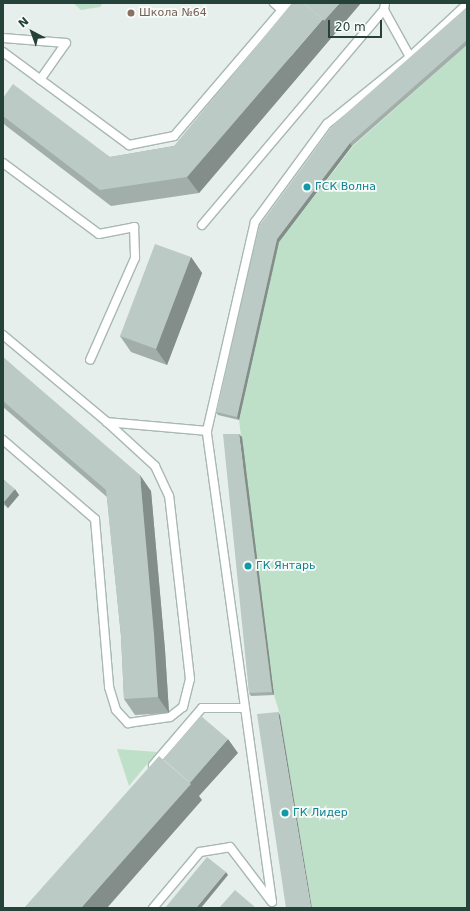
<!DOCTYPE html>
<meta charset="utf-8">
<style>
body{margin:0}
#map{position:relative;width:470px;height:911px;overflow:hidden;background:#e6efeb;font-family:"DejaVu Sans",sans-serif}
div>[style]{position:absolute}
.green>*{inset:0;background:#bfe0c8}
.roads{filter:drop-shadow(1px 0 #a8b8b2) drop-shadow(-1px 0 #a8b8b2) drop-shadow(0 1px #a8b8b2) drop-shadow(0 -1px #a8b8b2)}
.service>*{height:8px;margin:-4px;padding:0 4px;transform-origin:4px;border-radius:4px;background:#fff}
.wall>*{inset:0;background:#a1aea9}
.shaded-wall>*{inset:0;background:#838d89}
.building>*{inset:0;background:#bbcac4}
.dots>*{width:11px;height:11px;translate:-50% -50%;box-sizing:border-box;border:2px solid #f7fbf9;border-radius:50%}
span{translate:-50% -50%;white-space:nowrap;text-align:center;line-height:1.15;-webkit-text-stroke:3.5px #f7fbf9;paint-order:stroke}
.education-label{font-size:11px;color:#785e54}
.left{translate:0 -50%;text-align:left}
.culture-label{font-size:11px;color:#0d838f}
.frame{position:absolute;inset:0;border:4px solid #24423a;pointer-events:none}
.north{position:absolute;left:12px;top:12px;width:40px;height:40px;-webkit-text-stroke:3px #f7fbf9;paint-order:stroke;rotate:319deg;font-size:11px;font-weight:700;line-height:16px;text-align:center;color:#24423a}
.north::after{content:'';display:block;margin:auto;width:14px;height:18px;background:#24423a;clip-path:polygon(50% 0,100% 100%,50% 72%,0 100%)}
.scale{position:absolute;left:328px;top:20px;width:54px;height:18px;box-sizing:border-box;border:2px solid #24423a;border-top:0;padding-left:5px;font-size:12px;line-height:14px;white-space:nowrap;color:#24423a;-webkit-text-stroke:3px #f7fbf9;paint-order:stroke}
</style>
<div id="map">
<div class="green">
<i style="clip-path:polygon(73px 3px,103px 3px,100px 7px,81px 10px)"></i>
<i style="clip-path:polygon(467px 45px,467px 908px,312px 908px,280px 715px,274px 695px,239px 420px,279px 242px,353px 146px)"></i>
<i style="clip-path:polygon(117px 749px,157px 752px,129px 786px)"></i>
</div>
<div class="roads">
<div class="service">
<i style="left:274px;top:3px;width:11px;rotate:41deg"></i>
<i style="left:385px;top:3px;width:7px;rotate:98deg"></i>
<i style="left:384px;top:10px;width:54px;rotate:61deg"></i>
<i style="left:3px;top:38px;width:63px;rotate:4.5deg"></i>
<i style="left:66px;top:43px;width:45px;rotate:125.1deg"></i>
<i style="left:3px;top:52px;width:157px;rotate:36.4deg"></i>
<i style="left:129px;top:145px;width:46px;rotate:-11.3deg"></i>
<i style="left:174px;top:136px;width:175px;rotate:-49.4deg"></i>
<i style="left:3px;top:163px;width:119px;rotate:36.5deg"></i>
<i style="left:99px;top:234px;width:36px;rotate:-11deg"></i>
<i style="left:134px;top:227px;width:31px;rotate:88deg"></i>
<i style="left:135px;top:258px;width:111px;rotate:113.8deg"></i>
<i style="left:202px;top:225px;width:282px;rotate:-49.8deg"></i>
<i style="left:3px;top:335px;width:136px;rotate:39.9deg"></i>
<i style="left:107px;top:422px;width:100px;rotate:5.1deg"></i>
<i style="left:3px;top:440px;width:121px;rotate:40.7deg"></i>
<i style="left:95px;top:519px;width:169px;rotate:85.2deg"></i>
<i style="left:109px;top:687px;width:24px;rotate:73deg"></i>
<i style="left:116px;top:710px;width:18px;rotate:47deg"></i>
<i style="left:128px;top:723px;width:42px;rotate:-8.1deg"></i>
<i style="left:170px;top:717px;width:16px;rotate:-38deg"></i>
<i style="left:183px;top:707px;width:29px;rotate:-76deg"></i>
<i style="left:190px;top:679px;width:184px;rotate:-96.5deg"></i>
<i style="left:169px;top:496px;width:33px;rotate:-115deg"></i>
<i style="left:155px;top:466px;width:65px;rotate:-137.5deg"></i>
<i style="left:153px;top:765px;width:75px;rotate:-49.3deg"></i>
<i style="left:202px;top:708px;width:42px"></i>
<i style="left:272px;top:902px;width:475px;rotate:-97.9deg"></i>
<i style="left:207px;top:431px;width:214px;rotate:-77.1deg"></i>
<i style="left:255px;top:222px;width:122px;rotate:-53.7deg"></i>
<i style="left:327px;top:124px;width:107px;rotate:-38.9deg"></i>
<i style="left:410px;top:57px;width:78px;rotate:-42.9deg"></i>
<i style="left:153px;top:908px;width:73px;rotate:-50deg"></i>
<i style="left:200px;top:852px;width:30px;rotate:-9deg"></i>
<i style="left:230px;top:847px;width:68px;rotate:52.8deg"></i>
</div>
</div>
<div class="wall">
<i style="clip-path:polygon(361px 3px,199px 193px,111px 206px,5px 125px,3px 122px,3px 98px,110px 157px,174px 146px)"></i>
<i style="clip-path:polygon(467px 7px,467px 45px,352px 146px,279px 242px,239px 420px,218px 415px,216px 412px,260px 225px)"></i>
<i style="clip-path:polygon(191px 257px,202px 273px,167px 365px,131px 352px,120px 336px)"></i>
<i style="clip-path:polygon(3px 357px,151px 491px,165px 650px,169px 713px,135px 715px,124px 699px,121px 636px,107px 497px,3px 407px)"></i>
<i style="clip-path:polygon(242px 437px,274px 695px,251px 696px,249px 693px)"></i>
<i style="clip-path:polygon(3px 479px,19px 495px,8px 508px,3px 504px)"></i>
</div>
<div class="shaded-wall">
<i style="clip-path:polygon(340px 3px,361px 3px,199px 193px,187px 177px,323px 19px)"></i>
<i style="clip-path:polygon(350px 143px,352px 146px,279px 242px,239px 420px,237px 417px,277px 239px)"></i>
<i style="clip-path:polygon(191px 257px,202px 273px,167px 365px,156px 349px)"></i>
<i style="clip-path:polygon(239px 434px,242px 437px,274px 695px,272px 692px)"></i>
<i style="clip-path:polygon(140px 475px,151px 491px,165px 650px,169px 713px,158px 697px)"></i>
<i style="clip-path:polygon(15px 489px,19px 495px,8px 508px,4px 502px)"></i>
<i style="clip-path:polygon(278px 712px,280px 715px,312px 908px,311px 908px)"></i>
<i style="clip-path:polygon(228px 739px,238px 753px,199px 796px,202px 800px,107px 908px,81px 908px,189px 783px)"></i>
<i style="clip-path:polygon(226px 872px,228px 875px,201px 908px,196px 908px)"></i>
</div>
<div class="building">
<i style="clip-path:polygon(292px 3px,303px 3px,323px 19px,187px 177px,100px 190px,3px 116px,3px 98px,13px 84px,110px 157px,174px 146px)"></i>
<i style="clip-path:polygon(303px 3px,340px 3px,324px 21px,323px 19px)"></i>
<i style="clip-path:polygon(467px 7px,467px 40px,350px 143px,277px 239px,237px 417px,216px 412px,260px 225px,334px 124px)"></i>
<i style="clip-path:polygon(155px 244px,191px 257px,156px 349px,120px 336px)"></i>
<i style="clip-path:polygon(3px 357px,140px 475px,154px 634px,158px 697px,124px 699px,121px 636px,106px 490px,3px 401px)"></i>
<i style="clip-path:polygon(223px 434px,239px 434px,272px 692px,249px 693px)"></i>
<i style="clip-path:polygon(3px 479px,15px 489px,4px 502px,3px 502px)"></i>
<i style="clip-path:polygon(278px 712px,311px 908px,286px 908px,257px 714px)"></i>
<i style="clip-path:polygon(201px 716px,228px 739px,190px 783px,163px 759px)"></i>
<i style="clip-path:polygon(159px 756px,191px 784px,81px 908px,24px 908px)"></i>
<i style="clip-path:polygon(207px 857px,226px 872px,196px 908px,165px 908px)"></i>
<i style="clip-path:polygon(235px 890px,256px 908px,219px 908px)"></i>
</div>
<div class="dots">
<i style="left:131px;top:13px;background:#8d6e63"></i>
<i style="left:307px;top:187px;background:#0f9aa8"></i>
<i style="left:248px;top:566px;background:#0f9aa8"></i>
<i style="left:285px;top:813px;background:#0f9aa8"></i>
</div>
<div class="education-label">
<span class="left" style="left:139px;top:13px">Школа №64</span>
</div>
<div class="culture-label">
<span class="left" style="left:315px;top:187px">ГСК Волна</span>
<span class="left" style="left:256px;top:566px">ГК Янтарь</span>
<span class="left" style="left:293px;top:813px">ГК Лидер</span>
</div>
<div class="frame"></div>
<div class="north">N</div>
<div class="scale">20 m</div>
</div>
